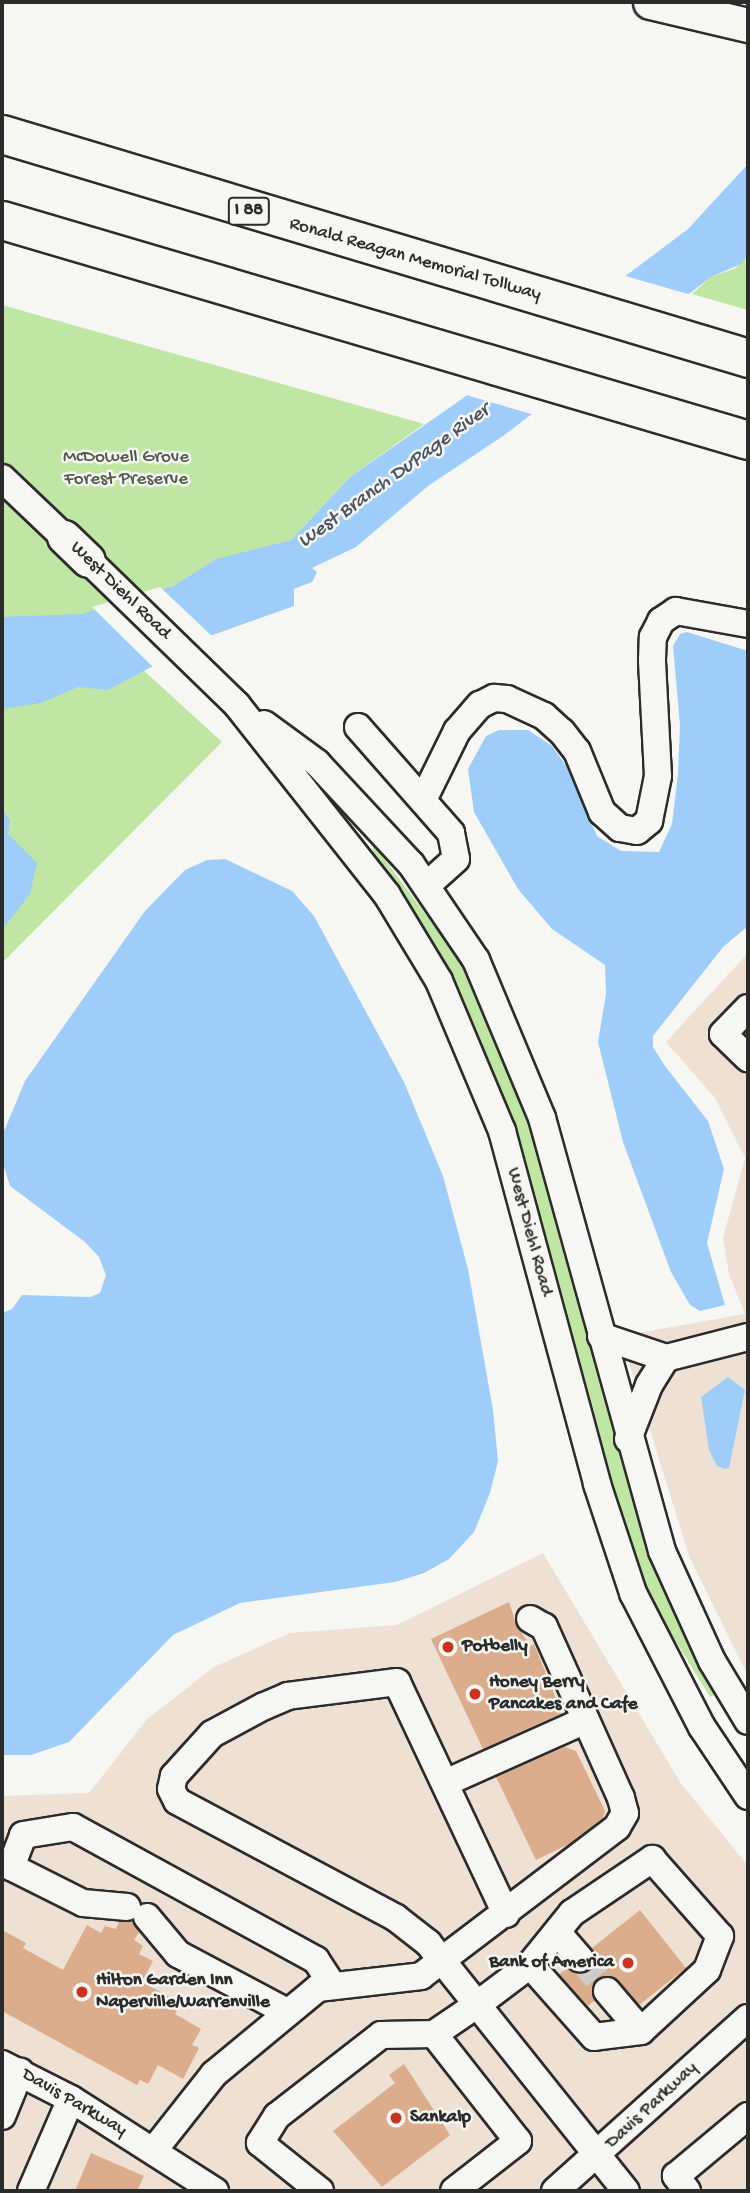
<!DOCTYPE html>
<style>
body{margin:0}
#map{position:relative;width:750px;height:2193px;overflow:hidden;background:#f6f6f2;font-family:"Gochi Hand",sans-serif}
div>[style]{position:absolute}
.built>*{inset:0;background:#eee0d3}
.green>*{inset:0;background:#bfe7a3}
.water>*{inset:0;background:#9fcdfa}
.pier>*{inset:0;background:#f6f6f2}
.building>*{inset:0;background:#dbad8c}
.minor-tunnel>*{height:26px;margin-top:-13px;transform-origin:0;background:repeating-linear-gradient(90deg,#cdcdca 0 26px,transparent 0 39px)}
.roads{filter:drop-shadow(2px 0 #2b2b2b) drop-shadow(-2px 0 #2b2b2b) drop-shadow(0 2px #2b2b2b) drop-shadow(0 -2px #2b2b2b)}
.minor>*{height:26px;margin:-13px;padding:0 13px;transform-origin:13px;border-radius:13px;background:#f6f6f2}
.major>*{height:33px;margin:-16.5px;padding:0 16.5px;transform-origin:16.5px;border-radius:16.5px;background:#f6f6f2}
.highway>*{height:37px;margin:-18.5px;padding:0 18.5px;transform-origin:18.5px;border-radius:18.5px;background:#f6f6f2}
.dots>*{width:19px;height:19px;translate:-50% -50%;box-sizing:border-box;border:4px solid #f6f6f2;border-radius:50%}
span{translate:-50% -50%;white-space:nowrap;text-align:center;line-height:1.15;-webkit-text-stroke:5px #f6f6f2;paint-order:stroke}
.shield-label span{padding:2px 5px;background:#f6f6f2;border:2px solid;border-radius:5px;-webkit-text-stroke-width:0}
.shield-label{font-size:18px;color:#2b2b2b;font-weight:700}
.street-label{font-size:19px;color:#2b2b2b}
.park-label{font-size:19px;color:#505a49}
.poi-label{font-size:19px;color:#2b2b2b;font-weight:700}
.left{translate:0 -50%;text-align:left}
.right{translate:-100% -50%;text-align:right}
.water-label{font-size:21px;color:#48545f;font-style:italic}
.frame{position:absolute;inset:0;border:4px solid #2b2b2b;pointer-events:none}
</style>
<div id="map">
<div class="built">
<i style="clip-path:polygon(748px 953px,748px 1676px,689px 1556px,621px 1336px,745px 1314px,729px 1274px,723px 1238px,745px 1158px,715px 1098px,666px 1042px)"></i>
<i style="clip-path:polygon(543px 1553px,680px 1782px,748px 1866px,748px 2191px,2px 2191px,2px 1796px,89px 1793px,147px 1719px,214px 1667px,290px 1633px,397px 1625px)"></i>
</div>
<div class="green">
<i style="clip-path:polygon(748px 249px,748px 310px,692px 294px,711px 277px,736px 268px)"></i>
<i style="clip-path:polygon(2px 305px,424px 424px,350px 477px,291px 540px,217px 559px,173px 586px,82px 614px,222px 742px,2px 963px)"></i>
<i style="clip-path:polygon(374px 845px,459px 959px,506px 1054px,544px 1175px,647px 1549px,716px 1694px,710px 1697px,643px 1588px,629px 1555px,521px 1155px,492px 1069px,457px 993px,372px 854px)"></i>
</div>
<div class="water">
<i style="clip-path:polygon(748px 164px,748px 249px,743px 263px,711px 277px,503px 436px,428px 486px,356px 547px,312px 568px,317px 572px,312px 582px,294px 589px,294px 606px,210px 636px,108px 690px,78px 687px,41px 703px,2px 709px,2px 617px,81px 614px,173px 586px,216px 559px,291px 540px,350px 477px,459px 401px,688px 229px)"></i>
<i style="clip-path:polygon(687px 632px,748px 651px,748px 926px,723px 947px,653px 1036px,653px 1047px,665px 1066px,708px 1121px,724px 1169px,707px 1243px,725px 1305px,700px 1311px,690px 1305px,671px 1272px,623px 1142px,598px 1042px,606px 994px,605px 965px,552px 929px,518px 889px,474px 812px,468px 769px,486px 736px,499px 730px,528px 730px,552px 746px,567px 767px,597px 836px,621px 851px,659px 852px,672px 824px,678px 774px,680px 725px,673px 646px,680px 634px)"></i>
<i style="clip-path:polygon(2px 809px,10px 820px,8px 834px,37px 863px,30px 894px,2px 930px)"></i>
<i style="clip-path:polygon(225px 859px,292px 891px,314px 916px,404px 1082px,443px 1176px,468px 1269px,493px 1410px,498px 1461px,490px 1493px,474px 1532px,449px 1559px,424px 1573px,395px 1582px,240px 1603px,173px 1635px,69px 1742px,31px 1755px,2px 1755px,2px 1313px,12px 1309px,22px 1295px,90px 1297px,100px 1293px,106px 1275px,99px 1257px,85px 1242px,10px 1186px,3px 1164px,2px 1136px,25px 1081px,145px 911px,185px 870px,207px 860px)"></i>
<i style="clip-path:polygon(728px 1377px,745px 1390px,729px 1468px,725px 1469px,717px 1466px,709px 1450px,701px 1397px)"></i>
</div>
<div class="pier">
<i style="clip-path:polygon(622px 275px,695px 296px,535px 415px,463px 394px)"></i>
<i style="clip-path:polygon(160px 587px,214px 638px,153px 667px,92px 607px)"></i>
</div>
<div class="building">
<i style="clip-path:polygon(509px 1602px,517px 1627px,531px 1646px,534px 1644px,562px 1713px,483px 1749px,431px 1639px)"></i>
<i style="clip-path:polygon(565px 1747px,576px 1751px,605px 1811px,603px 1818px,569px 1844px,536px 1860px,496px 1777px)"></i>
<i style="clip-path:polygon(640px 1910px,686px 1968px,639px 2005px,618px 1980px,604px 1976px,592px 1985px,595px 2000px,588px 2006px,559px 1974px,568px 1968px,576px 1973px,590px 1970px,595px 1962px,592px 1948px)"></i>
<i style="clip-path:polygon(119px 1922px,132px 1922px,139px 1932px,134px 1940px,143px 1946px,139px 1954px,153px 1961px,142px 1982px,181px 2003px,175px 2014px,201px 2029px,192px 2045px,199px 2048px,183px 2079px,158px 2065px,148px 2084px,140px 2080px,137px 2085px,2px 2011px,2px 1930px,26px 1943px,23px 1948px,63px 1970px,87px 1925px,101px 1933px,105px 1926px,116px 1929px)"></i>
<i style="clip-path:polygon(404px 2064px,450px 2135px,382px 2187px,333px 2131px,395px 2083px,389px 2075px)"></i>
<i style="clip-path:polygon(91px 2153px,144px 2176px,137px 2191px,75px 2191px)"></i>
</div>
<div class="minor-tunnel">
<i style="left:580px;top:1958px;width:43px;rotate:50.7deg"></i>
</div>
<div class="roads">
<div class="minor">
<i style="left:2px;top:478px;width:86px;rotate:43.6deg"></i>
<i style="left:88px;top:560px;width:208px;rotate:44.2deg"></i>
<i style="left:237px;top:705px;width:242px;rotate:51.7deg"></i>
<i style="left:387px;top:895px;width:100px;rotate:58.8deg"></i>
<i style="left:439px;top:981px;width:163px;rotate:67.2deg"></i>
<i style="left:502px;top:1131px;width:366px;rotate:74.9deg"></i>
<i style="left:597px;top:1484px;width:115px;rotate:71.7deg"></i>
<i style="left:633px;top:1593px;width:151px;rotate:62.8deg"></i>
<i style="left:702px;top:1727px;width:83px;rotate:56.3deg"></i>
<i style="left:264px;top:724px;width:66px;rotate:36.3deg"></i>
<i style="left:317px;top:763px;width:138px;rotate:47.1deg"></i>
<i style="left:411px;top:864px;width:116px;rotate:55.9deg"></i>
<i style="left:476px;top:960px;width:171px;rotate:67.3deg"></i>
<i style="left:542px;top:1118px;width:449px;rotate:74.5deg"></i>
<i style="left:662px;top:1551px;width:121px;rotate:65.6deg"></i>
<i style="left:712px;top:1661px;width:70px;rotate:59deg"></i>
<i style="left:358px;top:727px;width:141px;rotate:48.7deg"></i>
<i style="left:451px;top:833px;width:26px;rotate:79deg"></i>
<i style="left:456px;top:859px;width:40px;rotate:138deg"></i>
<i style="left:423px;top:800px;width:77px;rotate:-63.8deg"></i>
<i style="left:457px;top:731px;width:35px;rotate:-49deg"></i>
<i style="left:480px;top:705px;width:16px;rotate:-27deg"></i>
<i style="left:494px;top:698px;width:13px;rotate:4deg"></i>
<i style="left:507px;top:699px;width:41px;rotate:24.7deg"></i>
<i style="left:544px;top:716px;width:24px;rotate:42deg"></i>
<i style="left:562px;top:732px;width:24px;rotate:52deg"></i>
<i style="left:577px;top:751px;width:66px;rotate:67.7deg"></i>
<i style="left:602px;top:812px;width:24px;rotate:42deg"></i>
<i style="left:620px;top:828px;width:17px;rotate:10deg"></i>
<i style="left:637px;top:831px;width:16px;rotate:-40deg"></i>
<i style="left:649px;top:821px;width:46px;rotate:-78.7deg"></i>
<i style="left:658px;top:776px;width:116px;rotate:-93deg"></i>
<i style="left:652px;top:660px;width:23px;rotate:-88deg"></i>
<i style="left:653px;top:637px;width:18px;rotate:-63deg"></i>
<i style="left:661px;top:621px;width:18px;rotate:-34deg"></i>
<i style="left:676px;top:611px;width:73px;rotate:10.2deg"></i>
<i style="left:748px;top:1008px;width:36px;rotate:134deg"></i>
<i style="left:723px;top:1034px;width:35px;rotate:44deg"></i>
<i style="left:601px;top:1336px;width:69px;rotate:18.7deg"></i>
<i style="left:666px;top:1358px;width:85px;rotate:-14.4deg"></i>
<i style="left:628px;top:1439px;width:58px;rotate:-68.7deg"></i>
<i style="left:649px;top:1385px;width:32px;rotate:-58deg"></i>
<i style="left:445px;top:1783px;width:154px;rotate:-24.1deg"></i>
<i style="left:127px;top:1907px;width:44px;rotate:-174.8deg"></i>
<i style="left:83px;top:1903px;width:80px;rotate:-153.4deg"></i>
<i style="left:11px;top:1867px;width:34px;rotate:-69deg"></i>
<i style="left:23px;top:1835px;width:51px;rotate:-9.1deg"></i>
<i style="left:73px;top:1827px;width:277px;rotate:28.7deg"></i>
<i style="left:316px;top:1960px;width:27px;rotate:57deg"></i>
<i style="left:506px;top:1914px;width:256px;rotate:-115.2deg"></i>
<i style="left:397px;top:1682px;width:110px;rotate:172.7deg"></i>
<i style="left:288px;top:1696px;width:26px;rotate:157deg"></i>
<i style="left:264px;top:1706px;width:59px;rotate:151.7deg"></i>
<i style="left:212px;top:1734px;width:57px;rotate:132.1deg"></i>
<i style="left:174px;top:1776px;width:13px;rotate:103deg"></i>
<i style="left:171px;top:1789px;width:13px;rotate:63deg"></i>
<i style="left:177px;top:1801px;width:248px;rotate:28.1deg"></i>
<i style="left:396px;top:1918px;width:41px;rotate:38deg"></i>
<i style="left:428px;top:1943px;width:317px;rotate:51.4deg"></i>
<i style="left:147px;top:1917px;width:48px;rotate:50deg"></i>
<i style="left:178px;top:1954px;width:123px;rotate:28deg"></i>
<i style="left:557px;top:1932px;width:35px;rotate:49deg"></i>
<i style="left:607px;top:1991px;width:52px;rotate:49.6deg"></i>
<i style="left:434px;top:2034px;width:136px;rotate:51.9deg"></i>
<i style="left:518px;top:2141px;width:81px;rotate:142deg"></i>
<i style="left:2px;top:2064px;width:77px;rotate:26.9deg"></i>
<i style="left:71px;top:2099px;width:171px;rotate:32.6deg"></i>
<i style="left:2px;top:2116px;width:48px;rotate:-67.8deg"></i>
<i style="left:154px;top:2150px;width:97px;rotate:-51.7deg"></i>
<i style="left:214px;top:2074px;width:135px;rotate:-39.6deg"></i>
<i style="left:318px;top:1988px;width:104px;rotate:-6.6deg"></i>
<i style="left:421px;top:1976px;width:246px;rotate:-37.2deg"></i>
<i style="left:617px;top:1827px;width:16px;rotate:-60deg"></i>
<i style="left:625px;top:1813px;width:16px;rotate:-105deg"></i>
<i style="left:621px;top:1798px;width:188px;rotate:-114.2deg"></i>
<i style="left:544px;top:1627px;width:16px;rotate:-150deg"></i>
<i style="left:31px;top:2191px;width:100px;rotate:-66.5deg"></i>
<i style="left:320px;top:2191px;width:77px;rotate:-141.3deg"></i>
<i style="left:260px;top:2143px;width:32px;rotate:-58deg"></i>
<i style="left:277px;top:2116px;width:132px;rotate:-37.9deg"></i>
<i style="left:381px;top:2035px;width:53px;rotate:-1.1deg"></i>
<i style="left:434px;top:2034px;width:53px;rotate:-34.3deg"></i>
<i style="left:478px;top:2004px;width:65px;rotate:-36.9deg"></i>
<i style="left:530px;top:1965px;width:67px;rotate:-51.1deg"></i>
<i style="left:572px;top:1913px;width:97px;rotate:-34deg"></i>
<i style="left:652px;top:1859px;width:103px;rotate:48.6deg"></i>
<i style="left:720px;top:1936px;width:36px;rotate:111deg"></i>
<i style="left:707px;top:1970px;width:90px;rotate:137.3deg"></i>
<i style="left:641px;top:2031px;width:47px;rotate:172.7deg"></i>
<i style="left:594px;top:2037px;width:96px;rotate:-131.6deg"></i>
<i style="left:555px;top:2191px;width:259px;rotate:-41.9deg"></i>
<i style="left:687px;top:2191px;width:19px;rotate:-126deg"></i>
<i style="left:676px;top:2176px;width:94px;rotate:-39.8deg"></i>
</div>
<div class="major">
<i style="left:650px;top:2px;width:101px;rotate:13.2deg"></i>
<i style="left:64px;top:537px;width:33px;rotate:44deg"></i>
</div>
<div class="highway">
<i style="left:2px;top:134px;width:779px;rotate:16.71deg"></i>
<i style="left:2px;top:220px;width:778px;rotate:16.43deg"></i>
</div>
</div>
<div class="dots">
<i style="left:448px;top:1647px;background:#c8321e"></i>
<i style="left:475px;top:1694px;background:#c8321e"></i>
<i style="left:628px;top:1963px;background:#c8321e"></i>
<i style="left:82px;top:1992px;background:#c8321e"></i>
<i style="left:396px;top:2118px;background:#c8321e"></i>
</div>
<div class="shield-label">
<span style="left:249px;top:211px">I 88</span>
</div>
<div class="street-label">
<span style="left:415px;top:260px;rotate:16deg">Ronald Reagan Memorial Tollway</span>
<span style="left:120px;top:591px;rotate:44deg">West Diehl Road</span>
<span style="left:529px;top:1232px;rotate:75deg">West Diehl Road</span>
<span style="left:74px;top:2103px;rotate:30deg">Davis Parkway</span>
<span style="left:652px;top:2106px;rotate:-43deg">Davis Parkway</span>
</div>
<div class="park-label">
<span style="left:126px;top:469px">McDowell Grove<br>Forest Preserve</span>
</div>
<div class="poi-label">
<span class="left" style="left:462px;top:1647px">Potbelly</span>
<span class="left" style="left:489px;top:1694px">Honey Berry<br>Pancakes and Cafe</span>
<span class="right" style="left:614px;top:1963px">Bank of America</span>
<span class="left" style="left:96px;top:1992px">Hilton Garden Inn<br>Naperville/Warrenville</span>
<span class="left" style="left:410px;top:2118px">Sankalp</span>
</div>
<div class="water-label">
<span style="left:395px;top:477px;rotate:-36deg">West Branch DuPage River</span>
</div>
<div class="frame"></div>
</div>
